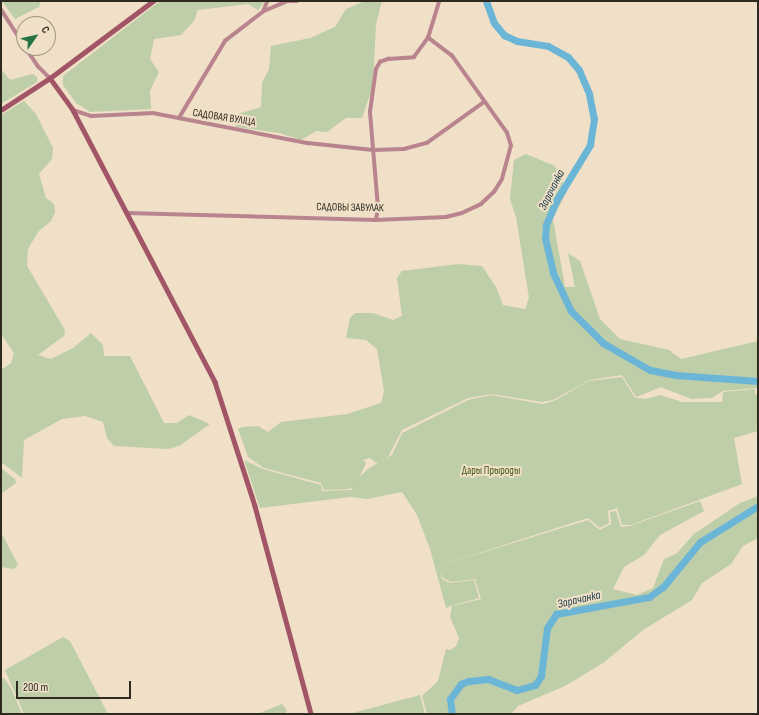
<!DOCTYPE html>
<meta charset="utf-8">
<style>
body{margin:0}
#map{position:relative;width:759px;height:715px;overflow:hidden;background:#efe0c7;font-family:"Sofia Sans Condensed",sans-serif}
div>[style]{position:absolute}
.green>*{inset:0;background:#becea8}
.river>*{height:7px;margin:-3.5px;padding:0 3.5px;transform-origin:3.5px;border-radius:3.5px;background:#6bb5d6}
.street>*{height:3.5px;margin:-1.75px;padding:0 1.75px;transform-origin:1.75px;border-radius:1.75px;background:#b9848e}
.secondary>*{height:4.5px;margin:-2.25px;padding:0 2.25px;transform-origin:2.25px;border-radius:2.25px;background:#a15566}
span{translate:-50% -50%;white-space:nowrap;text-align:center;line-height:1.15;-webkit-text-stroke:4px #efe0c7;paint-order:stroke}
.street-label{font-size:11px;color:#2f2a20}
.park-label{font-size:11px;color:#425816}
.water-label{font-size:12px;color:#193b49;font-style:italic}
.frame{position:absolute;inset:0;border:2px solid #2f2a20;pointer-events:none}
.north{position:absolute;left:16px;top:16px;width:40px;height:40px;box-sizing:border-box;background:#efe0c7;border:1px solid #a29784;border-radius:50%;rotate:56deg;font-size:11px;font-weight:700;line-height:16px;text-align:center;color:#2f2a20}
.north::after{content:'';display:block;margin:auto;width:14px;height:18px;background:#237343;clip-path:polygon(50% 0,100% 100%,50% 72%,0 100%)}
.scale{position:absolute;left:16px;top:681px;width:115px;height:18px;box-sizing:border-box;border:2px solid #2f2a20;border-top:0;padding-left:5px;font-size:12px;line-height:14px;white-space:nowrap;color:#2f2a20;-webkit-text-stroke:3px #efe0c7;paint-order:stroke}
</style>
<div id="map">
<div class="green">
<i style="clip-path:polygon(2px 1px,41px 1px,39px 7px,15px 19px)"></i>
<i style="clip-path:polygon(160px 1px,265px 1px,258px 10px,248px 4px,198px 10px,194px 21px,181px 35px,154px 39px,150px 59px,159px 72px,150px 91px,151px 109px,90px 112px,76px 103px,63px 85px,63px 76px)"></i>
<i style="clip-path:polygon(365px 1px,382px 1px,376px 24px,373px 86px,362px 118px,346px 118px,327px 132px,316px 131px,301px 140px,279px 133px,236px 127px,238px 114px,261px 107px,262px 83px,269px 69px,271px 46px,310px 38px,335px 27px,346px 9px)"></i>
<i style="clip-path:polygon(1px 69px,10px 80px,33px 74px,37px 77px,37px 82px,1px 104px)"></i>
<i style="clip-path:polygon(24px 101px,36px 114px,53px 148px,52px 159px,39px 174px,46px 198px,54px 204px,55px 212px,51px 221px,38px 232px,28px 249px,27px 266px,65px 330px,64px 336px,38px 355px,51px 359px,73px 348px,91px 333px,103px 345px,104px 356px,130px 356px,164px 423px,177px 423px,189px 415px,210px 424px,179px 446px,168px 449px,114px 446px,107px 438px,103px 422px,85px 416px,62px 419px,24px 440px,22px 478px,1px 462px,1px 370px,11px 363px,14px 353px,1px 334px,1px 115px)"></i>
<i style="clip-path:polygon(526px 154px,555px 166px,567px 191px,553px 219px,565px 287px,575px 287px,568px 253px,580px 261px,600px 319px,620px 339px,669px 350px,681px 359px,758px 341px,758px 392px,756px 388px,723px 391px,712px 398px,691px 399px,661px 387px,636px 397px,622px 375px,590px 380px,553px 400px,542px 402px,492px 394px,468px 398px,402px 430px,388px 457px,378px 464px,370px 458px,363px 460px,366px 463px,359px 478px,349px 489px,324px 490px,321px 483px,264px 468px,248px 457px,238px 429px,242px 427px,258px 426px,268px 432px,281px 422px,347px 414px,381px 403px,384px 391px,377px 349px,366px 340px,346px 338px,350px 318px,355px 313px,373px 313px,393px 320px,402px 316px,397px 278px,402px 271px,458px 264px,482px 266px,496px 287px,503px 305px,525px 309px,529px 298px,516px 217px,510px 199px,514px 160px)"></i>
<i style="clip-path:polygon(622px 377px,635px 398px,646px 399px,660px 395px,682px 402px,722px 402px,723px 392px,755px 389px,755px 394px,758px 394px,758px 431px,734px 438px,742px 484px,631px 525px,622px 525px,617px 508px,608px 511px,609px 523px,600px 528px,588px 518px,438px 566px,588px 520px,600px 530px,611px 524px,610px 512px,616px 511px,621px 527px,630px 526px,700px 501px,704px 511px,660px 535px,644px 555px,624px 567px,613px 589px,637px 595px,653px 588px,664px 559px,676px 554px,694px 534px,740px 503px,758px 496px,758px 538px,743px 546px,731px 564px,702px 583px,692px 600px,643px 630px,603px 663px,565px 686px,518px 706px,511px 714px,427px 714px,422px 696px,438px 681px,446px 649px,451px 650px,456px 646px,459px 638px,450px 617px,452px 606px,481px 599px,475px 579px,451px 582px,443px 578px,440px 573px,442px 579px,450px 583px,474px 580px,479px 598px,451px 606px,446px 608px,430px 549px,417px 515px,402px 492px,368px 499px,350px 497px,260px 508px,244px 460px,263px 469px,321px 485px,322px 491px,352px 490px,350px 486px,368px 469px,392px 455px,402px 433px,468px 400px,491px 395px,543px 404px,554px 401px,589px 381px)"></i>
<i style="clip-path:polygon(1px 468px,15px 479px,16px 483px,1px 494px)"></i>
<i style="clip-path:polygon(1px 532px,18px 565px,14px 569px,1px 567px)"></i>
<i style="clip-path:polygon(63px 637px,70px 641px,108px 714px,24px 714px,5px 670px)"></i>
<i style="clip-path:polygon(4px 678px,11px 688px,22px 714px,1px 714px,1px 679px)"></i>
<i style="clip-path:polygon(420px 695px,425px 714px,349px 714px)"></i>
<i style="clip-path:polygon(282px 704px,287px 711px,285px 714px,257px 714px)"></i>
</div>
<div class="river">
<i style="left:486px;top:1px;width:23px;rotate:70deg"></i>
<i style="left:494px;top:23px;width:16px;rotate:50deg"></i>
<i style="left:504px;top:35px;width:14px;rotate:25deg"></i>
<i style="left:517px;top:41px;width:31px;rotate:9deg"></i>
<i style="left:548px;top:46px;width:23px;rotate:29deg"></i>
<i style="left:568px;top:57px;width:17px;rotate:50deg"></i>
<i style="left:579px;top:70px;width:26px;rotate:67deg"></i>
<i style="left:589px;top:94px;width:25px;rotate:79deg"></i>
<i style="left:594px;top:119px;width:26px;rotate:99deg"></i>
<i style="left:590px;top:145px;width:66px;rotate:121.3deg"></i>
<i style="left:556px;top:201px;width:26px;rotate:113deg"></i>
<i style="left:546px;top:225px;width:13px;rotate:94deg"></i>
<i style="left:545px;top:238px;width:36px;rotate:77deg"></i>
<i style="left:553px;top:273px;width:42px;rotate:64.7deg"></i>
<i style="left:571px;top:311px;width:45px;rotate:45deg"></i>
<i style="left:603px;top:343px;width:54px;rotate:29.9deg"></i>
<i style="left:650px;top:370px;width:25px;rotate:11deg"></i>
<i style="left:675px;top:375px;width:83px;rotate:4.1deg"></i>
<i style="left:452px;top:714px;width:15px;rotate:-98deg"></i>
<i style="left:450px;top:699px;width:19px;rotate:-54deg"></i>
<i style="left:461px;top:684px;width:8px;rotate:-23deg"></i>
<i style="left:468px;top:681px;width:20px;rotate:-6deg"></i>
<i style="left:488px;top:679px;width:31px;rotate:21deg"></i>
<i style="left:517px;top:690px;width:19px;rotate:-16deg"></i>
<i style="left:535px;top:685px;width:11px;rotate:-56deg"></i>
<i style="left:541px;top:676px;width:48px;rotate:-82.9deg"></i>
<i style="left:547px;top:628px;width:17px;rotate:-57deg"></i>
<i style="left:556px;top:614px;width:95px;rotate:-10.4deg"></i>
<i style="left:649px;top:597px;width:17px;rotate:-36deg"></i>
<i style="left:663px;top:587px;width:58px;rotate:-50.6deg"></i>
<i style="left:700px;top:542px;width:68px;rotate:-31.8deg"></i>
</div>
<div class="street">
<i style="left:268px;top:1px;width:11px;rotate:112deg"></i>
<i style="left:264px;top:11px;width:23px;rotate:-23deg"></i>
<i style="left:284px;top:1px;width:13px"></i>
<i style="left:1px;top:9px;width:43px;rotate:57.4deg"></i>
<i style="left:26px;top:48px;width:22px;rotate:56deg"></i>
<i style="left:38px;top:66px;width:17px;rotate:45deg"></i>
<i style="left:73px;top:110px;width:20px;rotate:18deg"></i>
<i style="left:92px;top:116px;width:61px;rotate:-2.8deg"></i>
<i style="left:153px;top:113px;width:158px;rotate:11deg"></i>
<i style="left:308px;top:143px;width:65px;rotate:6.1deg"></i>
<i style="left:373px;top:150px;width:31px;rotate:-2deg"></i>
<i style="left:404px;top:149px;width:24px;rotate:-15deg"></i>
<i style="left:427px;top:143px;width:70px;rotate:-35.7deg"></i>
<i style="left:179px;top:118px;width:90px;rotate:-59.1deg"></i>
<i style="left:225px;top:41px;width:49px;rotate:-37.6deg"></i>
<i style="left:127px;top:213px;width:249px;rotate:1.6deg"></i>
<i style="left:376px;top:220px;width:70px;rotate:-2.5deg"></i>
<i style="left:446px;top:217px;width:16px;rotate:-14deg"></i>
<i style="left:462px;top:213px;width:21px;rotate:-25deg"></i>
<i style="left:481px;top:204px;width:18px;rotate:-43deg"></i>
<i style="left:494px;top:192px;width:15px;rotate:-58deg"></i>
<i style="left:502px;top:179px;width:34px;rotate:-75deg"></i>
<i style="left:511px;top:146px;width:14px;rotate:-107deg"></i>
<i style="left:507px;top:133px;width:95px;rotate:-125.5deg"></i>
<i style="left:452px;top:56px;width:30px;rotate:-143deg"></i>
<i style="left:376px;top:220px;width:12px;rotate:-81deg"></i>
<i style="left:378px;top:208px;width:96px;rotate:-94.8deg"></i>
<i style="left:370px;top:112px;width:43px;rotate:-82.1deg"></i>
<i style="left:376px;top:69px;width:8px;rotate:-60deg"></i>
<i style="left:380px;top:62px;width:9px;rotate:-21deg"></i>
<i style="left:388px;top:59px;width:26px;rotate:-4deg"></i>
<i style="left:414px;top:57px;width:24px;rotate:-54deg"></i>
<i style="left:428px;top:38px;width:39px;rotate:-73deg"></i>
</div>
<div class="secondary">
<i style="left:50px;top:78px;width:39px;rotate:54deg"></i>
<i style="left:73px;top:110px;width:307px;rotate:62.4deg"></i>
<i style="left:215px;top:382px;width:130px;rotate:72.1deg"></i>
<i style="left:255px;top:506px;width:215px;rotate:74.9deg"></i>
<i style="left:1px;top:110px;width:59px;rotate:-33.1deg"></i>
<i style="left:50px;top:78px;width:129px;rotate:-36.8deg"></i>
</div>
<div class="street-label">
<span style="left:224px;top:118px;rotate:9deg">САДОВАЯ ВУЛІЦА</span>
<span style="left:350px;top:208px;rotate:1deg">САДОВЫ ЗАВУЛАК</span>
</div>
<div class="park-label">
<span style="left:491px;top:471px">Дары Прыроды</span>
</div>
<div class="water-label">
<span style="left:552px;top:190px;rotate:-63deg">Зарачанка</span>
<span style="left:579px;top:600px;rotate:-13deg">Зарачанка</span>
</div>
<div class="frame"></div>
<div class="north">С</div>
<div class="scale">200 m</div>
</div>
